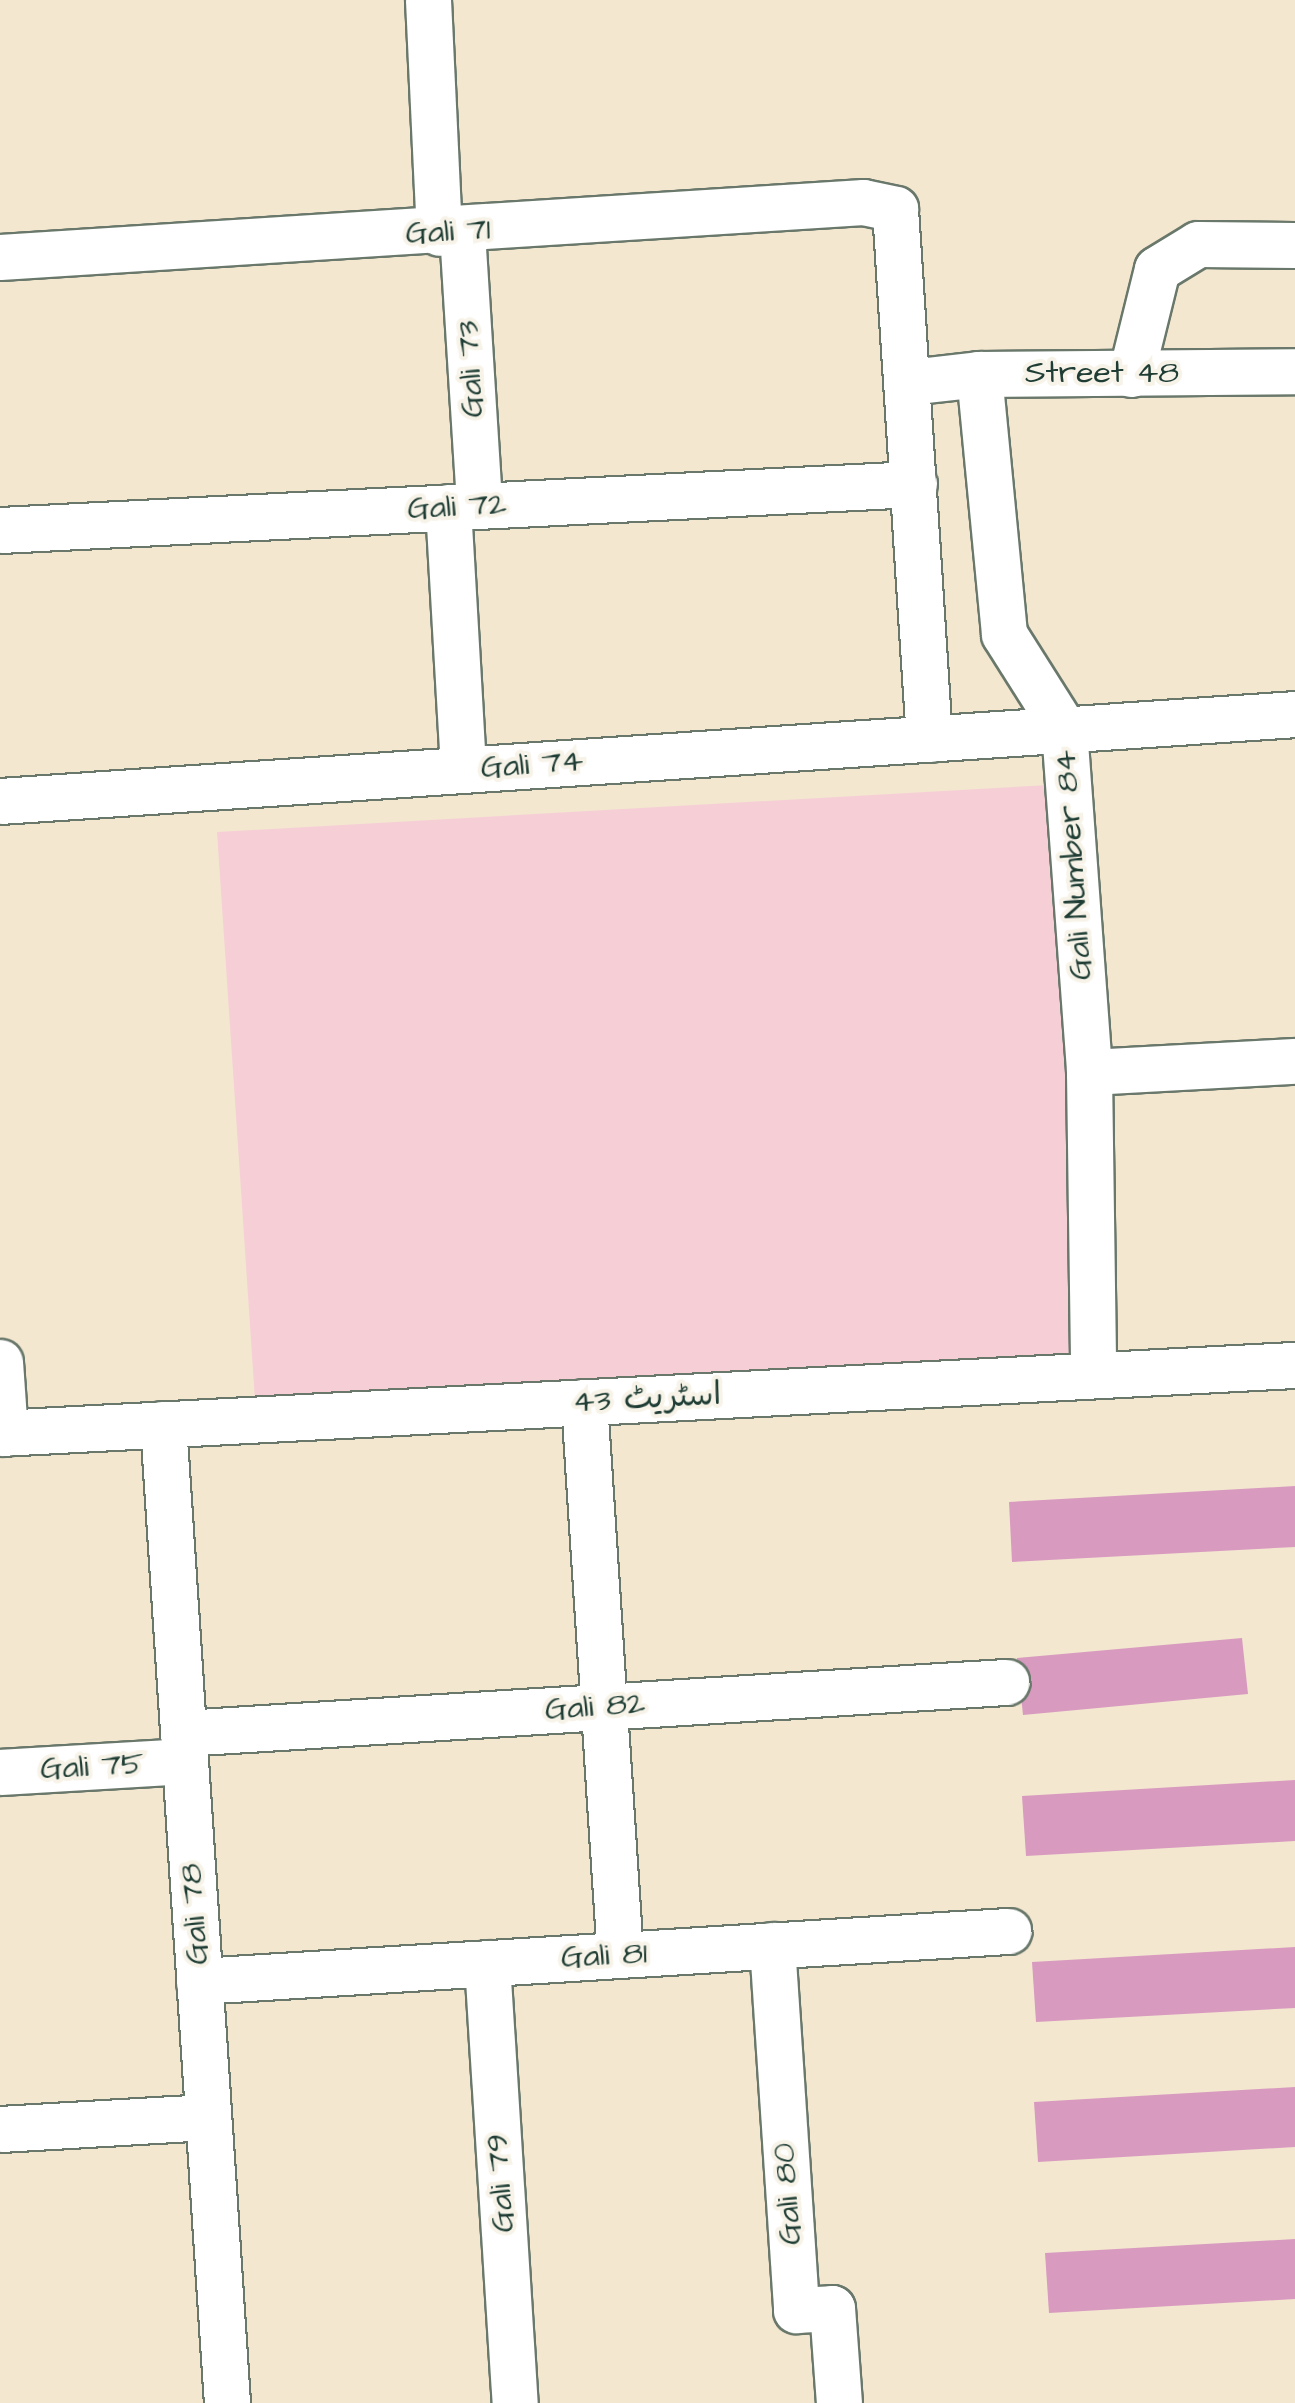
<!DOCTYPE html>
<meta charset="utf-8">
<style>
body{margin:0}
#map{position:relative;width:1295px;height:2403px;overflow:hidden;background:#f3e7d0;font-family:"Architects Daughter","Playpen Sans Arabic",sans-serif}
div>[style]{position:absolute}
.built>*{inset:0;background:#f6cfd6}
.building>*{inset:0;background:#d89bbf}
.roads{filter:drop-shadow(2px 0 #69786b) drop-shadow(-2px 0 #69786b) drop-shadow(0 2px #69786b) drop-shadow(0 -2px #69786b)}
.minor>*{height:45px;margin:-22.5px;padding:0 22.5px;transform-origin:22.5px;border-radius:22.5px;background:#fff}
span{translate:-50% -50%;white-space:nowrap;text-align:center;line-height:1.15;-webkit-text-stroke:8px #f7f3e8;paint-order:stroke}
.street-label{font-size:32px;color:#1f3d34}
</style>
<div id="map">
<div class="built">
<i style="clip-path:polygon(1049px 785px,1102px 1387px,256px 1415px,217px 832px)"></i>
</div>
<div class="building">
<i style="clip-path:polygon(1295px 1486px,1295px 1547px,1012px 1562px,1009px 1502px)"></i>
<i style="clip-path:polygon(1242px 1638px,1248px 1694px,1023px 1715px,1017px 1658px)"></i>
<i style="clip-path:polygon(1295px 1780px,1295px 1841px,1026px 1856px,1022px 1796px)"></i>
<i style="clip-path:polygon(1295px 1947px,1295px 2008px,1036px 2022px,1032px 1962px)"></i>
<i style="clip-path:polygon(1295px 2087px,1295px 2147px,1038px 2162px,1034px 2102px)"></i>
<i style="clip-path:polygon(1295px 2239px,1295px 2299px,1049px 2313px,1045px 2253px)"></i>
</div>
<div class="roads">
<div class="minor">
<i style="left:428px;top:0;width:233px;rotate:87.3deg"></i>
<i style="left:462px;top:232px;width:274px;rotate:86.4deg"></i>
<i style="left:0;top:257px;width:865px;rotate:-3.65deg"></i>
<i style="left:863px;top:202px;width:33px;rotate:12deg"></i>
<i style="left:895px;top:209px;width:531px;rotate:86.33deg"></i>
<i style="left:979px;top:374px;width:261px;rotate:84.5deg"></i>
<i style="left:1004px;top:634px;width:112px;rotate:57.7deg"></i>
<i style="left:1064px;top:729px;width:344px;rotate:85.8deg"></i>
<i style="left:1089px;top:1072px;width:303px;rotate:89.2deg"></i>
<i style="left:1131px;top:374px;width:108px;rotate:-76.1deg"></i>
<i style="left:1157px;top:269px;width:48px;rotate:-31.4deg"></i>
<i style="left:1198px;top:244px;width:97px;rotate:0.6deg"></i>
<i style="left:909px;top:382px;width:70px;rotate:-6.5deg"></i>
<i style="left:979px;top:374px;width:316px;rotate:-0.5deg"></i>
<i style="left:448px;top:507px;width:263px;rotate:86.7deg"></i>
<i style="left:0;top:530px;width:915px;rotate:-2.88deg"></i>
<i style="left:0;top:801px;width:1298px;rotate:-3.84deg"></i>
<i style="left:1089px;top:1072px;width:206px;rotate:-3.1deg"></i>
<i style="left:0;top:1362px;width:71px;rotate:86deg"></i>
<i style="left:584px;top:1402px;width:554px;rotate:86.28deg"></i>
<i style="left:163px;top:1424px;width:981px;rotate:86.26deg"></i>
<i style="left:0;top:1433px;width:1297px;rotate:-3.01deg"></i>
<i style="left:183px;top:1733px;width:825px;rotate:-3.55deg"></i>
<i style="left:0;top:1772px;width:185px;rotate:-3.4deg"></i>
<i style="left:772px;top:1945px;width:366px;rotate:86.2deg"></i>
<i style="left:796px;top:2310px;width:36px;rotate:-3deg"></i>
<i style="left:832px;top:2308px;width:95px;rotate:85.8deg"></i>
<i style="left:487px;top:1963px;width:441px;rotate:86.4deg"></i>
<i style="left:199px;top:1981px;width:811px;rotate:-3.54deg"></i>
<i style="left:0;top:2129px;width:208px;rotate:-3.3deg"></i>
</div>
</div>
<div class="street-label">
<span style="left:448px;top:232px;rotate:-3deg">Gali 71</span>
<span style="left:471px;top:369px;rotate:-93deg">Gali 73</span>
<span style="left:1102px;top:373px">Street 48</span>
<span style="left:457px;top:507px;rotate:-3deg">Gali 72</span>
<span style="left:532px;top:765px;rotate:-4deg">Gali 74</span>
<span style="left:1074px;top:865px;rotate:-94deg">Gali Number 84</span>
<span style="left:647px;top:1399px;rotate:-3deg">اسٹریٹ 43</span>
<span style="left:595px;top:1707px;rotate:-4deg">Gali 82</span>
<span style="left:92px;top:1767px;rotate:-3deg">Gali 75</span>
<span style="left:195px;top:1914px;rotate:-94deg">Gali 78</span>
<span style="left:604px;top:1956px;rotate:-3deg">Gali 81</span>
<span style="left:501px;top:2183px;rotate:-94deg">Gali 79</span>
<span style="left:788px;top:2194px;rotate:-94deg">Gali 80</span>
</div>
</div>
